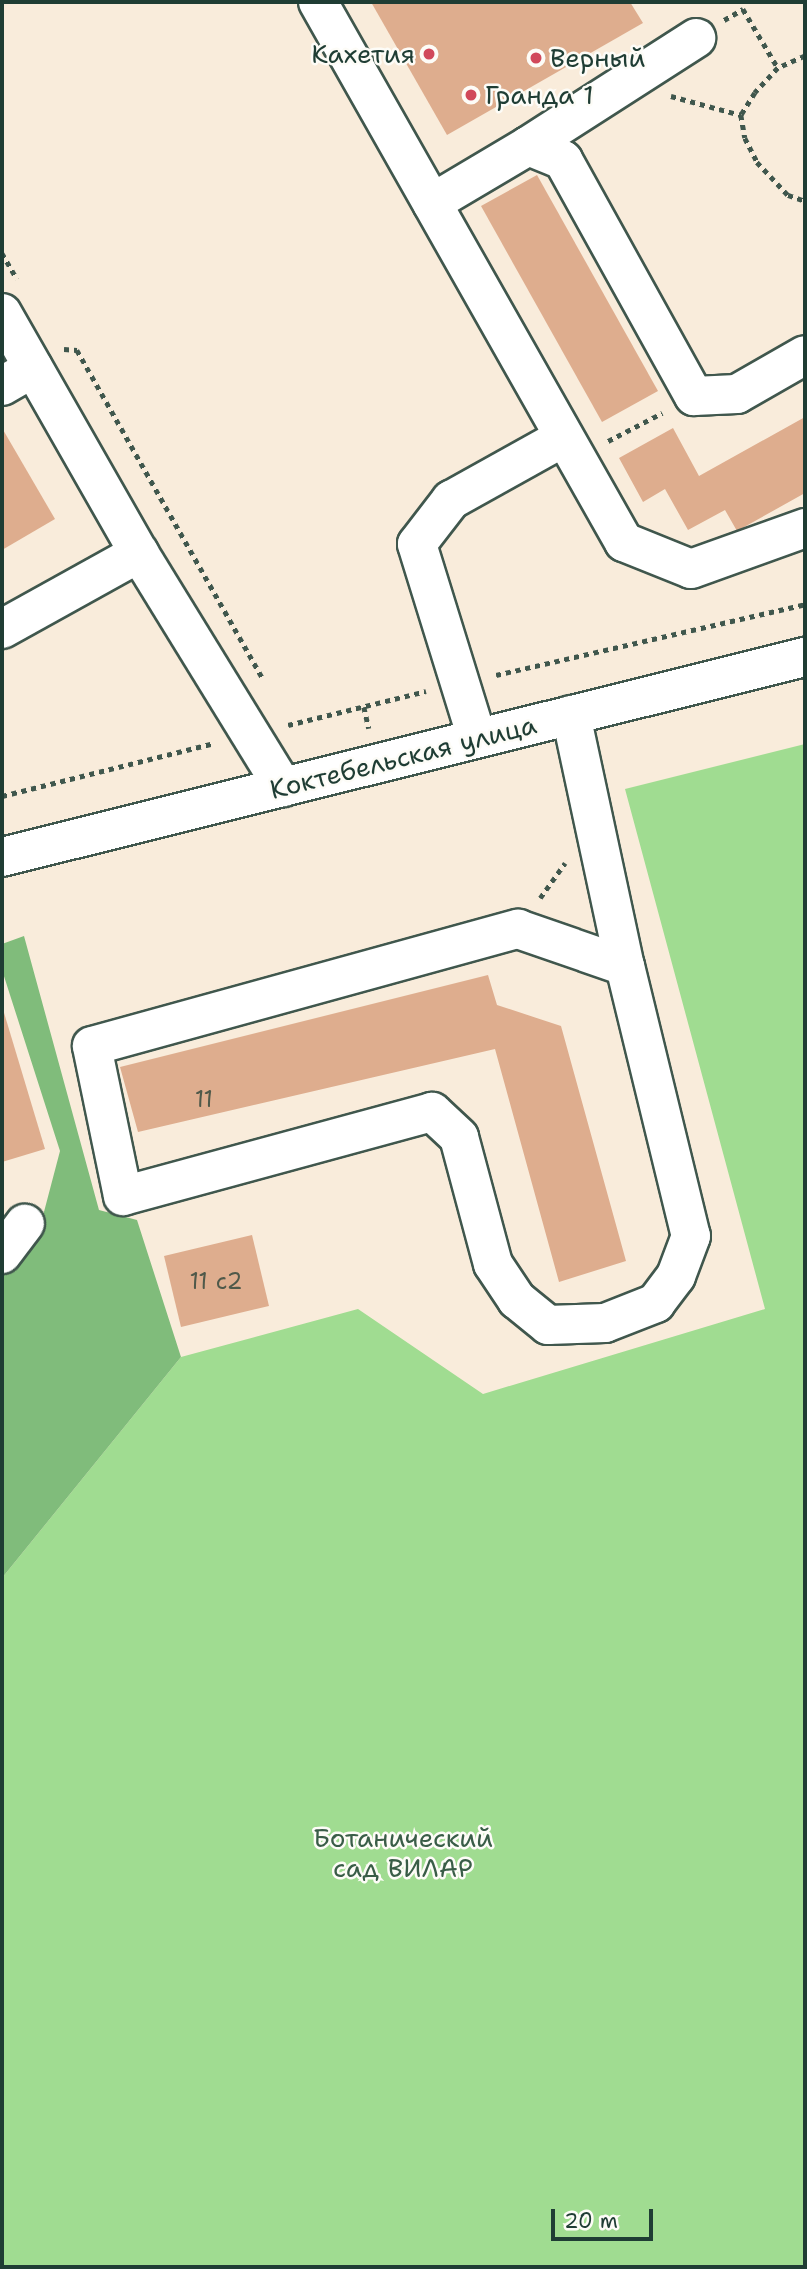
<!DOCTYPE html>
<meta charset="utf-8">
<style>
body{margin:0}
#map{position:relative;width:807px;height:2269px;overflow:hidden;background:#f9ecdb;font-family:"Shantell Sans",sans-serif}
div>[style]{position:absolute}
.green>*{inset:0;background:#a0dc91}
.forest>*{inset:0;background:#80bc7b}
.building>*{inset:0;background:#dead8e}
.path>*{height:4.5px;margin-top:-2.25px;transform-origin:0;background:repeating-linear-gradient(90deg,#40574d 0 5px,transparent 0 10px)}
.roads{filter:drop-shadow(2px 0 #40574d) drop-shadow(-2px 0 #40574d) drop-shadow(0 2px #40574d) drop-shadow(0 -2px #40574d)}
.minor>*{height:38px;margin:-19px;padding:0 19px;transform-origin:19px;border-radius:19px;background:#fff}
.dots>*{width:19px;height:19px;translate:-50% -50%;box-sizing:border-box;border:4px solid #fdfcf7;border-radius:50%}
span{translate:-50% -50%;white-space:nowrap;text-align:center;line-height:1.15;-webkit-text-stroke:5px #fdfcf7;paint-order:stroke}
.number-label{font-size:23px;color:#4f594a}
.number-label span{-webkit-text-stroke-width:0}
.poi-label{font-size:26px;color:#1f3d34}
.right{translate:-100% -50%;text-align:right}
.left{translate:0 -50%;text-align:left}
.street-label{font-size:26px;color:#1f3d34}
.park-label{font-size:26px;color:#395d47}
.frame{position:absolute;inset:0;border:4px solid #1f3d34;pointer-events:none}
.scale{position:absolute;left:551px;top:2209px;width:102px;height:32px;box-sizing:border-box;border:4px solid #1f3d34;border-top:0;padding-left:9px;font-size:21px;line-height:24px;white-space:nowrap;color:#1f3d34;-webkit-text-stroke:5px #fdfcf7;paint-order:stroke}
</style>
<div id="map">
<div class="green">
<i style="clip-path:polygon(805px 744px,805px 2267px,2px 2267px,2px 1578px,181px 1357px,358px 1309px,483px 1394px,765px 1309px,625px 789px)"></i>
</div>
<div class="forest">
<i style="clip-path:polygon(24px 936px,99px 1210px,137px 1220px,181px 1357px,2px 1578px,2px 1446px,4px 1443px,2px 1440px,2px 1278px,40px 1227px,60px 1151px,2px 970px,2px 944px)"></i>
</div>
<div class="building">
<i style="clip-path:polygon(371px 2px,630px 2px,643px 23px,447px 135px)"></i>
<i style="clip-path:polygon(537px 175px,658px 391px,602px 422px,481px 206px)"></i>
<i style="clip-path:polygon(805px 417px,805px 493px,737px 531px,725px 510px,688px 530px,665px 489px,643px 502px,619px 458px,673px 428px,699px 476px)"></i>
<i style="clip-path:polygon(2px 428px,55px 519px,2px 550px)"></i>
<i style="clip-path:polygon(488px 975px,497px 1005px,561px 1026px,626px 1261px,559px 1282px,495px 1049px,138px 1132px,120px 1067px)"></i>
<i style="clip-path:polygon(2px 1006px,45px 1149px,2px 1162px)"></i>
<i style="clip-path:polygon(252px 1235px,269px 1306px,181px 1327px,164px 1256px)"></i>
</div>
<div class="path">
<i style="left:724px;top:20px;width:22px;rotate:-30deg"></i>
<i style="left:743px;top:9px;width:69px;rotate:59.3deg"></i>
<i style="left:805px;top:56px;width:30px;rotate:156deg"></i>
<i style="left:778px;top:68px;width:34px;rotate:133deg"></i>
<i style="left:755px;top:93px;width:26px;rotate:122deg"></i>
<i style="left:741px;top:115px;width:23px;rotate:80deg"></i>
<i style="left:745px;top:138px;width:27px;rotate:63deg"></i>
<i style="left:757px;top:162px;width:45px;rotate:46.8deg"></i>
<i style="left:788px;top:195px;width:18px;rotate:19deg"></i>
<i style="left:671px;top:96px;width:73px;rotate:15.2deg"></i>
<i style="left:2px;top:253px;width:30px;rotate:60deg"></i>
<i style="left:64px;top:349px;width:13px;rotate:4deg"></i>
<i style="left:77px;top:350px;width:378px;rotate:60.5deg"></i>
<i style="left:608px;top:441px;width:61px;rotate:-27.4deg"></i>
<i style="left:496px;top:675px;width:317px;rotate:-12.9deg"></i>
<i style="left:364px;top:707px;width:22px;rotate:77deg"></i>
<i style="left:288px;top:725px;width:142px;rotate:-13.8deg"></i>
<i style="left:2px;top:796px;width:219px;rotate:-14deg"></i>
<i style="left:540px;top:898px;width:43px;rotate:-54.5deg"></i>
</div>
<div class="roads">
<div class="minor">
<i style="left:318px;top:2px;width:621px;rotate:60.46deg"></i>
<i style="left:624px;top:542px;width:72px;rotate:21.9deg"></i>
<i style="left:691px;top:569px;width:121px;rotate:-19.8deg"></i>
<i style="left:528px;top:146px;width:200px;rotate:-32.7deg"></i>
<i style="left:432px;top:203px;width:112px;rotate:-30.7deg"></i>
<i style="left:528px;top:146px;width:38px;rotate:22deg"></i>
<i style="left:563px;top:160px;width:270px;rotate:61deg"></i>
<i style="left:694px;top:396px;width:43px;rotate:-2.7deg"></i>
<i style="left:737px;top:394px;width:78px;rotate:-29.8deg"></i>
<i style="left:2px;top:313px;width:276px;rotate:60.3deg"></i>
<i style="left:139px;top:553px;width:275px;rotate:58.4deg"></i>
<i style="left:2px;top:386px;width:36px;rotate:-30deg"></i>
<i style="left:2px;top:629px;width:157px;rotate:-29deg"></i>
<i style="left:571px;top:715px;width:257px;rotate:77.9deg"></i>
<i style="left:625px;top:966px;width:278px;rotate:76.3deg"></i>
<i style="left:691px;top:1236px;width:43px;rotate:110.6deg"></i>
<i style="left:676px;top:1276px;width:34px;rotate:127deg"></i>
<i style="left:656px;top:1303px;width:55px;rotate:158.6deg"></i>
<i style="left:605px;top:1323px;width:57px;rotate:178deg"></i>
<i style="left:548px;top:1325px;width:40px;rotate:-141deg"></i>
<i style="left:517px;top:1300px;width:43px;rotate:-123.7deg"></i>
<i style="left:493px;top:1264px;width:131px;rotate:-105deg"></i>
<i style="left:459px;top:1137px;width:37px;rotate:-137deg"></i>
<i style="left:432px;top:1112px;width:320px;rotate:164.8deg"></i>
<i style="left:123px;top:1196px;width:153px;rotate:-101.7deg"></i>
<i style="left:92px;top:1046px;width:442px;rotate:-15.4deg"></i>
<i style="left:518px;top:929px;width:113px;rotate:19.1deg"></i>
<i style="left:477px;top:738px;width:203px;rotate:-107.2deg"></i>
<i style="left:417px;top:544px;width:56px;rotate:-52.3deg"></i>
<i style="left:451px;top:500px;width:129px;rotate:-29.1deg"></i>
<i style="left:2px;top:857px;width:828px;rotate:-13.99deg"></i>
<i style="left:2px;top:1254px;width:38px;rotate:-53deg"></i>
</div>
</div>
<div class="dots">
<i style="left:429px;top:54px;background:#d1495b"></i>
<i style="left:536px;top:58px;background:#d1495b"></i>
<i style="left:471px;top:95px;background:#d1495b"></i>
</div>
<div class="number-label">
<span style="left:204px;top:1099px">11</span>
<span style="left:216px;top:1281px">11 с2</span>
</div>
<div class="poi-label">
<span class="right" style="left:415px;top:54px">Кахетия</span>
<span class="left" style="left:550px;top:58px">Верный</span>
<span class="left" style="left:485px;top:95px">Гранда 1</span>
</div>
<div class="street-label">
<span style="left:403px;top:757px;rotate:-14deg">Коктебельская улица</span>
</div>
<div class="park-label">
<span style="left:403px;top:1853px">Ботанический<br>сад ВИЛАР</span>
</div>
<div class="frame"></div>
<div class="scale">20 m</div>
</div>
